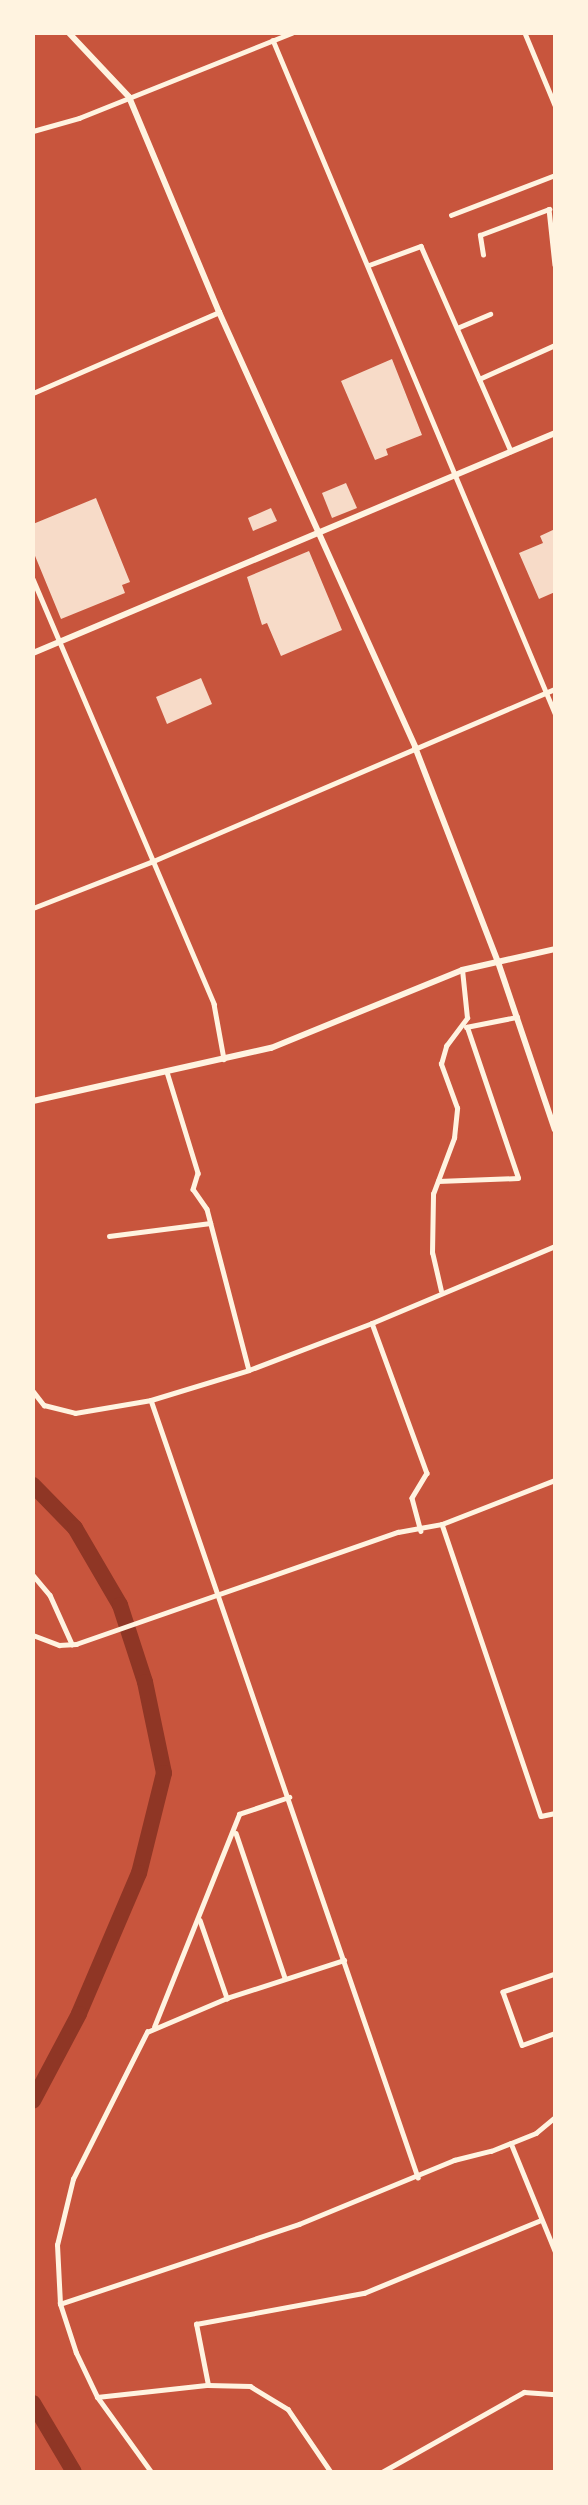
<!DOCTYPE html>
<style>
body{margin:0}
#map{position:relative;width:588px;height:2505px;overflow:hidden;background:#c8553d;font-family:"PT Sans Narrow",sans-serif}
div>[style]{position:absolute}
.river>*{height:16px;margin:-8px;padding:0 8px;transform-origin:8px;border-radius:8px;background:#8f3625}
.building>*{inset:0;background:#f7dbc8}
.minor>*{height:4.5px;margin:-2.25px;padding:0 2.25px;transform-origin:2.25px;border-radius:2.25px;background:#fff3e0}
.tertiary>*{height:6px;margin:-3px;padding:0 3px;transform-origin:3px;border-radius:3px;background:#fff3e0}
span{translate:-50% -50%;white-space:nowrap;text-align:center;line-height:1.15;-webkit-text-stroke:6px #fff3e0;paint-order:stroke}
.frame{position:absolute;inset:0;border:35px solid #fff3e0;pointer-events:none}
</style>
<div id="map">
<div class="river">
<i style="left:33px;top:1485px;width:60px;rotate:45.7deg"></i>
<i style="left:75px;top:1528px;width:89px;rotate:59.7deg"></i>
<i style="left:120px;top:1605px;width:81px;rotate:72deg"></i>
<i style="left:145px;top:1682px;width:93px;rotate:78.2deg"></i>
<i style="left:164px;top:1773px;width:103px;rotate:104deg"></i>
<i style="left:139px;top:1873px;width:153px;rotate:113.1deg"></i>
<i style="left:79px;top:2014px;width:98px;rotate:117.9deg"></i>
<i style="left:33px;top:2403px;width:80px;rotate:59.3deg"></i>
</div>
<div class="building">
<i style="clip-path:polygon(392px 359px,422px 435px,386px 449px,388px 455px,375px 460px,341px 381px)"></i>
<i style="clip-path:polygon(346px 483px,357px 508px,332px 518px,322px 493px)"></i>
<i style="clip-path:polygon(96px 498px,130px 582px,122px 585px,125px 593px,61px 619px,33px 551px,33px 524px)"></i>
<i style="clip-path:polygon(271px 508px,277px 521px,253px 531px,248px 518px)"></i>
<i style="clip-path:polygon(555px 529px,555px 592px,539px 599px,519px 553px,543px 543px,540px 536px)"></i>
<i style="clip-path:polygon(309px 551px,342px 630px,281px 656px,267px 623px,262px 625px,247px 577px)"></i>
<i style="clip-path:polygon(201px 678px,212px 704px,167px 724px,156px 697px)"></i>
</div>
<div class="minor">
<i style="left:525px;top:33px;width:78px;rotate:67.4deg"></i>
<i style="left:273px;top:40px;width:730px;rotate:67.27deg"></i>
<i style="left:33px;top:131px;width:48px;rotate:-15.8deg"></i>
<i style="left:79px;top:118px;width:229px;rotate:-21.8deg"></i>
<i style="left:451px;top:215px;width:111px;rotate:-21deg"></i>
<i style="left:483px;top:255px;width:20px;rotate:-99deg"></i>
<i style="left:480px;top:235px;width:74px;rotate:-20.6deg"></i>
<i style="left:549px;top:209px;width:56px;rotate:83.9deg"></i>
<i style="left:369px;top:265px;width:55px;rotate:-20.1deg"></i>
<i style="left:421px;top:246px;width:224px;rotate:66.3deg"></i>
<i style="left:457px;top:328px;width:36px;rotate:-23deg"></i>
<i style="left:479px;top:379px;width:83px;rotate:-24.1deg"></i>
<i style="left:33px;top:393px;width:203px;rotate:-23.5deg"></i>
<i style="left:33px;top:579px;width:462px;rotate:66.9deg"></i>
<i style="left:214px;top:1004px;width:56px;rotate:79.7deg"></i>
<i style="left:33px;top:908px;width:127px;rotate:-21.3deg"></i>
<i style="left:151px;top:862px;width:439px;rotate:-23.2deg"></i>
<i style="left:466px;top:1027px;width:52px;rotate:-11.1deg"></i>
<i style="left:167px;top:1072px;width:106px;rotate:72.9deg"></i>
<i style="left:198px;top:1173px;width:17px;rotate:107deg"></i>
<i style="left:193px;top:1189px;width:24px;rotate:55deg"></i>
<i style="left:207px;top:1209px;width:166px;rotate:75.4deg"></i>
<i style="left:438px;top:1181px;width:80px;rotate:-2.1deg"></i>
<i style="left:518px;top:1178px;width:159px;rotate:-108.7deg"></i>
<i style="left:109px;top:1236px;width:102px;rotate:-7.3deg"></i>
<i style="left:441px;top:1291px;width:39px;rotate:-103deg"></i>
<i style="left:432px;top:1253px;width:59px;rotate:-89deg"></i>
<i style="left:433px;top:1194px;width:60px;rotate:-69.4deg"></i>
<i style="left:454px;top:1138px;width:30px;rotate:-84deg"></i>
<i style="left:457px;top:1108px;width:47px;rotate:-110deg"></i>
<i style="left:441px;top:1064px;width:19px;rotate:-74deg"></i>
<i style="left:446px;top:1046px;width:35px;rotate:-53deg"></i>
<i style="left:467px;top:1018px;width:48px;rotate:-95.9deg"></i>
<i style="left:372px;top:1323px;width:160px;rotate:69.9deg"></i>
<i style="left:427px;top:1473px;width:29px;rotate:121deg"></i>
<i style="left:412px;top:1498px;width:34px;rotate:75deg"></i>
<i style="left:33px;top:1391px;width:18px;rotate:52deg"></i>
<i style="left:44px;top:1405px;width:32px;rotate:14deg"></i>
<i style="left:75px;top:1413px;width:77px;rotate:-9.7deg"></i>
<i style="left:151px;top:1400px;width:102px;rotate:-17deg"></i>
<i style="left:249px;top:1370px;width:132px;rotate:-20.9deg"></i>
<i style="left:372px;top:1323px;width:199px;rotate:-22.8deg"></i>
<i style="left:151px;top:1400px;width:822px;rotate:71.04deg"></i>
<i style="left:442px;top:1524px;width:308px;rotate:71.3deg"></i>
<i style="left:541px;top:1816px;width:14px;rotate:-12deg"></i>
<i style="left:33px;top:1575px;width:26px;rotate:50deg"></i>
<i style="left:50px;top:1595px;width:54px;rotate:65.8deg"></i>
<i style="left:33px;top:1635px;width:28px;rotate:21deg"></i>
<i style="left:59px;top:1645px;width:17px;rotate:-3deg"></i>
<i style="left:76px;top:1644px;width:341px;rotate:-19.2deg"></i>
<i style="left:398px;top:1532px;width:45px;rotate:-10.3deg"></i>
<i style="left:442px;top:1524px;width:121px;rotate:-21.3deg"></i>
<i style="left:236px;top:1833px;width:153px;rotate:71.3deg"></i>
<i style="left:200px;top:1920px;width:83px;rotate:70.9deg"></i>
<i style="left:555px;top:1974px;width:55px;rotate:160.9deg"></i>
<i style="left:503px;top:1992px;width:56px;rotate:70.3deg"></i>
<i style="left:522px;top:2045px;width:35px;rotate:-20deg"></i>
<i style="left:154px;top:2027px;width:229px;rotate:-68.2deg"></i>
<i style="left:239px;top:1814px;width:53px;rotate:-18.8deg"></i>
<i style="left:511px;top:2143px;width:117px;rotate:67.8deg"></i>
<i style="left:60px;top:2304px;width:252px;rotate:-18.5deg"></i>
<i style="left:299px;top:2224px;width:168px;rotate:-22.4deg"></i>
<i style="left:454px;top:2160px;width:38px;rotate:-14deg"></i>
<i style="left:491px;top:2151px;width:48px;rotate:-21.8deg"></i>
<i style="left:536px;top:2133px;width:25px;rotate:-40deg"></i>
<i style="left:208px;top:2385px;width:62px;rotate:-101.1deg"></i>
<i style="left:196px;top:2324px;width:171px;rotate:-10.5deg"></i>
<i style="left:364px;top:2293px;width:191px;rotate:-22.4deg"></i>
<i style="left:97px;top:2397px;width:112px;rotate:-6.2deg"></i>
<i style="left:208px;top:2385px;width:42px;rotate:1.4deg"></i>
<i style="left:250px;top:2386px;width:44px;rotate:31.2deg"></i>
<i style="left:288px;top:2409px;width:76px;rotate:55.7deg"></i>
<i style="left:151px;top:2472px;width:92px;rotate:-125.8deg"></i>
<i style="left:97px;top:2397px;width:49px;rotate:-115.5deg"></i>
<i style="left:76px;top:2353px;width:52px;rotate:-108.1deg"></i>
<i style="left:60px;top:2304px;width:59px;rotate:-92.9deg"></i>
<i style="left:57px;top:2245px;width:68px;rotate:-76.4deg"></i>
<i style="left:73px;top:2179px;width:165px;rotate:-63.3deg"></i>
<i style="left:147px;top:2032px;width:87px;rotate:-23deg"></i>
<i style="left:227px;top:1998px;width:123px;rotate:-18deg"></i>
<i style="left:382px;top:2472px;width:163px;rotate:-29.4deg"></i>
<i style="left:524px;top:2392px;width:31px;rotate:4deg"></i>
</div>
<div class="tertiary">
<i style="left:69px;top:33px;width:88px;rotate:46.8deg"></i>
<i style="left:129px;top:97px;width:233px;rotate:67.3deg"></i>
<i style="left:219px;top:312px;width:477px;rotate:65.7deg"></i>
<i style="left:415px;top:747px;width:230px;rotate:68.9deg"></i>
<i style="left:498px;top:962px;width:177px;rotate:71.3deg"></i>
<i style="left:33px;top:653px;width:566px;rotate:-22.85deg"></i>
<i style="left:33px;top:1101px;width:244px;rotate:-12.6deg"></i>
<i style="left:271px;top:1048px;width:206px;rotate:-22.2deg"></i>
<i style="left:462px;top:970px;width:95px;rotate:-12.7deg"></i>
</div>
<div class="frame"></div>
</div>
